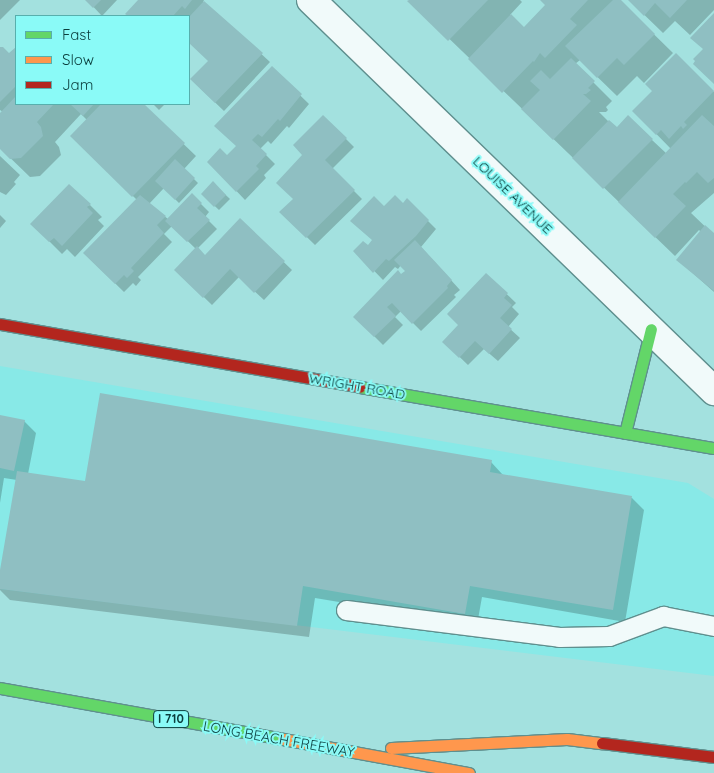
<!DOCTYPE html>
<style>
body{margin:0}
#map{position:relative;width:714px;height:773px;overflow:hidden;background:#a3e1df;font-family:Quicksand,sans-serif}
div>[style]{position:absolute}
.built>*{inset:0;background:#88e9e7}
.shadow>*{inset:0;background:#0003}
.building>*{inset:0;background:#8fbfc2}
.roads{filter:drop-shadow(1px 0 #5f8f8e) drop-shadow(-1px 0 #5f8f8e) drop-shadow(0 1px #5f8f8e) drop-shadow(0 -1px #5f8f8e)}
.lane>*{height:19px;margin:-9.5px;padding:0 9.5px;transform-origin:9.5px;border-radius:9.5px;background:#f1fafa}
.street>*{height:28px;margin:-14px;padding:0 14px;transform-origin:14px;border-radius:14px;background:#f1fafa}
.fast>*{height:11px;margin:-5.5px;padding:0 5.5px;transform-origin:5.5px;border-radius:5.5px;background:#63d668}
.slow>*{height:11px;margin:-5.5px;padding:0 5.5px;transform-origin:5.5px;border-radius:5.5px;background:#ff974d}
.jam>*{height:11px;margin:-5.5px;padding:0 5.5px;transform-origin:5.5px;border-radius:5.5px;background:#b3261e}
span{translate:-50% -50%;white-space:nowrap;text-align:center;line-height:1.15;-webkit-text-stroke:4px #8afaf7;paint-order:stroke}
.shield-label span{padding:1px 4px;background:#8afaf7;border:1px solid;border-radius:4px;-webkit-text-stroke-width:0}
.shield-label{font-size:12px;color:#0b3e3d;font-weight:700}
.street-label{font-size:14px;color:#0b3e3d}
.legend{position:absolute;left:15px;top:15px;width:175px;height:90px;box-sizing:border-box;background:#8afaf7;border:1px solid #57afad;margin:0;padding:6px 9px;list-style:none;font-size:15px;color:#0b3e3d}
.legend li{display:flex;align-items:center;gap:10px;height:25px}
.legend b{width:25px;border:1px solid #57afad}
</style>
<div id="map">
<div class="built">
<i style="clip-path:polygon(0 366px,688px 483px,714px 499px,714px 676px,0 589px)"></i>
</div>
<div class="shadow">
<i style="clip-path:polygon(0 0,20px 0,0 20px)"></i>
<i style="clip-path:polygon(87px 0,117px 0,102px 16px)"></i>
<i style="clip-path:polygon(140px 0,204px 0,203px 2px,216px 14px,217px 13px,270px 62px,224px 111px,200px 88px,210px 61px,189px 39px,189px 16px,129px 16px,127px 14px)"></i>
<i style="clip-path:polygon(409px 0,520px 0,522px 2px,510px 15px,524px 28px,546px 5px,541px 0,619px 0,673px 53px,644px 83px,637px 76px,617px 96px,580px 60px,575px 64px,612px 101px,606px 107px,608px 110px,606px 112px,599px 112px,609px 122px,617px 129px,652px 140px,667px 154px,671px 149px,634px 111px,653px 91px,676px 54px,714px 92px,714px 193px,691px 213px,714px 235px,714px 292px,678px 260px,701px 232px,699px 230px,675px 256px)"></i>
<i style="clip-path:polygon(629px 0,714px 0,714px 10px,690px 35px,675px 21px,663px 33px)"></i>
<i style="clip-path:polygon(0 49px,10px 55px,16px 49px,16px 104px,142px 104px,196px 156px,184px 169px,198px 183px,179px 203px,164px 188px,149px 204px,168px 219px,192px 195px,209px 212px,205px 217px,217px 229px,197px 249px,205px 257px,240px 220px,292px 270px,264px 300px,239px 277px,212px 305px,176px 270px,196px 249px,172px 226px,164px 234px,172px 242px,138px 277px,141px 280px,136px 286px,133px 283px,124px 292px,84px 253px,137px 200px,72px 136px,87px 120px,81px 114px,55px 142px,59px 147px,61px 155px,40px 176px,30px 177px,0 148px,0 115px,3px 112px,0 110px)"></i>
<i style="clip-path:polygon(272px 68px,309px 104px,289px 128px,287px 126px,271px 144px,268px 141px,260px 149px,275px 164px,264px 175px,266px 178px,245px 200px,209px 162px,227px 157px,237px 147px)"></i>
<i style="clip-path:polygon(153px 104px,165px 104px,159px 110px)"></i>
<i style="clip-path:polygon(323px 116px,354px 147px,332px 169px,362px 199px,315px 245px,281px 212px,294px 199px,304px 155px)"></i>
<i style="clip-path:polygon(0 156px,20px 175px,14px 182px,16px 184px,6px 195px,0 192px)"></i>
<i style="clip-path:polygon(213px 183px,230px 199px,219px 210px,202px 194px)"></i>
<i style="clip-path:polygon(407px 200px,436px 229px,421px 247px,460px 290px,454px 295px,456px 297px,421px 331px,401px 311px,395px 317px,403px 325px,383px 345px,355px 317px,406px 271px,401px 265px,398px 269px,395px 267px,383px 280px,355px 251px,368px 247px,374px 240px,384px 208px,403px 204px)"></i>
<i style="clip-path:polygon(90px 205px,102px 217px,98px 220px,104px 226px,75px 257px,67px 249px,62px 254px,32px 224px)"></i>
<i style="clip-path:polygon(0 215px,6px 221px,0 228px)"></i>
<i style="clip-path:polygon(486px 274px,516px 303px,512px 307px,519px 314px,508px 327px,520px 338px,498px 361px,484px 349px,468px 365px,444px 342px,459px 325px)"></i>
<i style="clip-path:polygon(0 417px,24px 421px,36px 433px,28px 474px,86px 482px,491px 462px,503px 475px,632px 498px,644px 510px,625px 622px,482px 597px,477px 625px,315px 598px,309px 637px,10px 600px,0 590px,0 577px,17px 480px,4px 478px,0 503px)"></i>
</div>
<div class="building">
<i style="clip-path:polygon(85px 0,101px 0,93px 8px)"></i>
<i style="clip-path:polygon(138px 0,192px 0,185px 9px,182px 6px,173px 16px,128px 16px,125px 14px)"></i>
<i style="clip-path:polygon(409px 0,488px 0,448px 41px,407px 1px)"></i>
<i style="clip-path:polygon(540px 0,588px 0,570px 19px,577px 25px,545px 58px,540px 53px,534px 62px,533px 61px,502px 93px,468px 59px,511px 14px,524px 27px,545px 5px)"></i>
<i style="clip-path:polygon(613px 0,621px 0,655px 34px,624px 65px,617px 58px,597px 78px,565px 46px)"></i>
<i style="clip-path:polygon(628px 0,687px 0,670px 18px,655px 3px,644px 16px)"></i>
<i style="clip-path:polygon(204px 1px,263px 53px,215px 103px,190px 79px,208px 61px,189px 43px,189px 17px)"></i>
<i style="clip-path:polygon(714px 13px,714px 84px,693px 64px,695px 61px,693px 59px,703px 49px,690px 38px)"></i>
<i style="clip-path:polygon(0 47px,3px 47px,9px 53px,16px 47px,16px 86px,0 102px)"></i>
<i style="clip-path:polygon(676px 53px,714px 91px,684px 122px,687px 125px,683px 129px,681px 126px,669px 139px,661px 130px,656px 135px,632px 111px,652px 91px,645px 84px)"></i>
<i style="clip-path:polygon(571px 58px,595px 81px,588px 88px,591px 90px,586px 94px,583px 94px,591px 101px,553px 140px,521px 109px,540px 90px,530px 81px,541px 70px,550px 79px)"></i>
<i style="clip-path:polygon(272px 66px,302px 94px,280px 121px,278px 119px,262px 137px,258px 134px,252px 140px,267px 154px,256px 166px,259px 169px,236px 192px,207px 162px,220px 148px,227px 155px,236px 146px,214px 126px)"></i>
<i style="clip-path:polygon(16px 96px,16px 104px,54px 104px,37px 122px,41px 127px,43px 136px,21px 158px,10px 159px,0 149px,0 113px)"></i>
<i style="clip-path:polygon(70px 104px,94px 104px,83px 116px)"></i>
<i style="clip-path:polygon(101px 104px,144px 104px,185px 143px,132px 197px,70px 136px)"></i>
<i style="clip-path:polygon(323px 115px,347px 138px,325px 160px,355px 190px,306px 238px,279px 212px,293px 199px,276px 183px,302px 155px,293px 145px)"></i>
<i style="clip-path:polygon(628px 115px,653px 139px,603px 189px,572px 158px,609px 120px,617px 127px)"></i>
<i style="clip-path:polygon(702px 115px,714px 126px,714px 178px,708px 183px,697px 172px,686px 183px,685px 182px,673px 194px,686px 206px,655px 238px,618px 202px)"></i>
<i style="clip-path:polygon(175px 159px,195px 178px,175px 200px,155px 181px)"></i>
<i style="clip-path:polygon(213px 181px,226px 195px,214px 207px,201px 194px)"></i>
<i style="clip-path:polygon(69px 184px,91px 204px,87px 207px,93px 213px,62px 246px,54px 238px,49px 242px,30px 224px)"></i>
<i style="clip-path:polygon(192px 193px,202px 203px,197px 208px,210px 220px,187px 242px,165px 221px)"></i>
<i style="clip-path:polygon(140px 195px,166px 216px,157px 225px,164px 233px,131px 268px,134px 271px,127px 278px,124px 275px,115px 284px,83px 253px)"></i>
<i style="clip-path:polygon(395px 195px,403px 203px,407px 198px,429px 220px,416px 236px,389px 261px,386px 259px,373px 273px,353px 251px,363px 241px,368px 245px,372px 240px,350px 221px,374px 196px,384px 206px)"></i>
<i style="clip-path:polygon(240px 218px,285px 261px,254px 293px,230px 269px,203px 298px,174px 270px,197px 246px,205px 255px)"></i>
<i style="clip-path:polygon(705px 225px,714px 233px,714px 291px,676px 260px)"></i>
<i style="clip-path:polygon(415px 240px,452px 280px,447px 286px,448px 288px,412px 324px,392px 303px,387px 307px,396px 316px,374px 337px,353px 317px,398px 270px,401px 274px,405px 271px,394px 260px)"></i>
<i style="clip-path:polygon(486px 273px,508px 293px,504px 298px,512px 305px,500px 318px,512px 329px,489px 354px,475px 341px,459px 358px,442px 342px,458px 325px,447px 314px)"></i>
<i style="clip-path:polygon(100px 393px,492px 460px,490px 472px,632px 496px,613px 610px,470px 586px,465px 614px,303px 586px,297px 626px,0 589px,0 570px,17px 471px,85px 481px)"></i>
<i style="clip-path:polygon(0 415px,25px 420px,14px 471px,0 468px)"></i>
</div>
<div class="roads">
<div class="lane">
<i style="left:346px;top:610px;width:215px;rotate:7.2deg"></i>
<i style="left:559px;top:637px;width:50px;rotate:-1.1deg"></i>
<i style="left:609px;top:636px;width:58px;rotate:-20.3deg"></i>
<i style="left:663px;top:616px;width:52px;rotate:11.1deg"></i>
</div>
<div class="street">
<i style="left:311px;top:0;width:562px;rotate:44.13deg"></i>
</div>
<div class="fast">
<i style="left:360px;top:387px;width:359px;rotate:9.8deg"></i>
<i style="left:625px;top:433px;width:107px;rotate:-76deg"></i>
<i style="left:0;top:688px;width:288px;rotate:10.2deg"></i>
</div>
<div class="slow">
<i style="left:283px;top:739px;width:189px;rotate:10.4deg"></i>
<i style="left:391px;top:748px;width:176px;rotate:-2.9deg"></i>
<i style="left:567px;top:739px;width:35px;rotate:7deg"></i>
</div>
<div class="jam">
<i style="left:0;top:324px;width:365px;rotate:9.9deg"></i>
<i style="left:602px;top:743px;width:113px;rotate:7.1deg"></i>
</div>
</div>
<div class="shield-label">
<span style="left:171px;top:719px">I 710</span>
</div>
<div class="street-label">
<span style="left:513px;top:195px;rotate:44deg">LOUISE AVENUE</span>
<span style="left:357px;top:386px;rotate:10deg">WRIGHT ROAD</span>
<span style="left:279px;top:739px;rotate:10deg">LONG BEACH FREEWAY</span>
</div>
<ul class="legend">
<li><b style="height:6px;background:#63d668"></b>Fast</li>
<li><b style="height:6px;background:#ff974d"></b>Slow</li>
<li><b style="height:6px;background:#b3261e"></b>Jam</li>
</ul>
</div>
